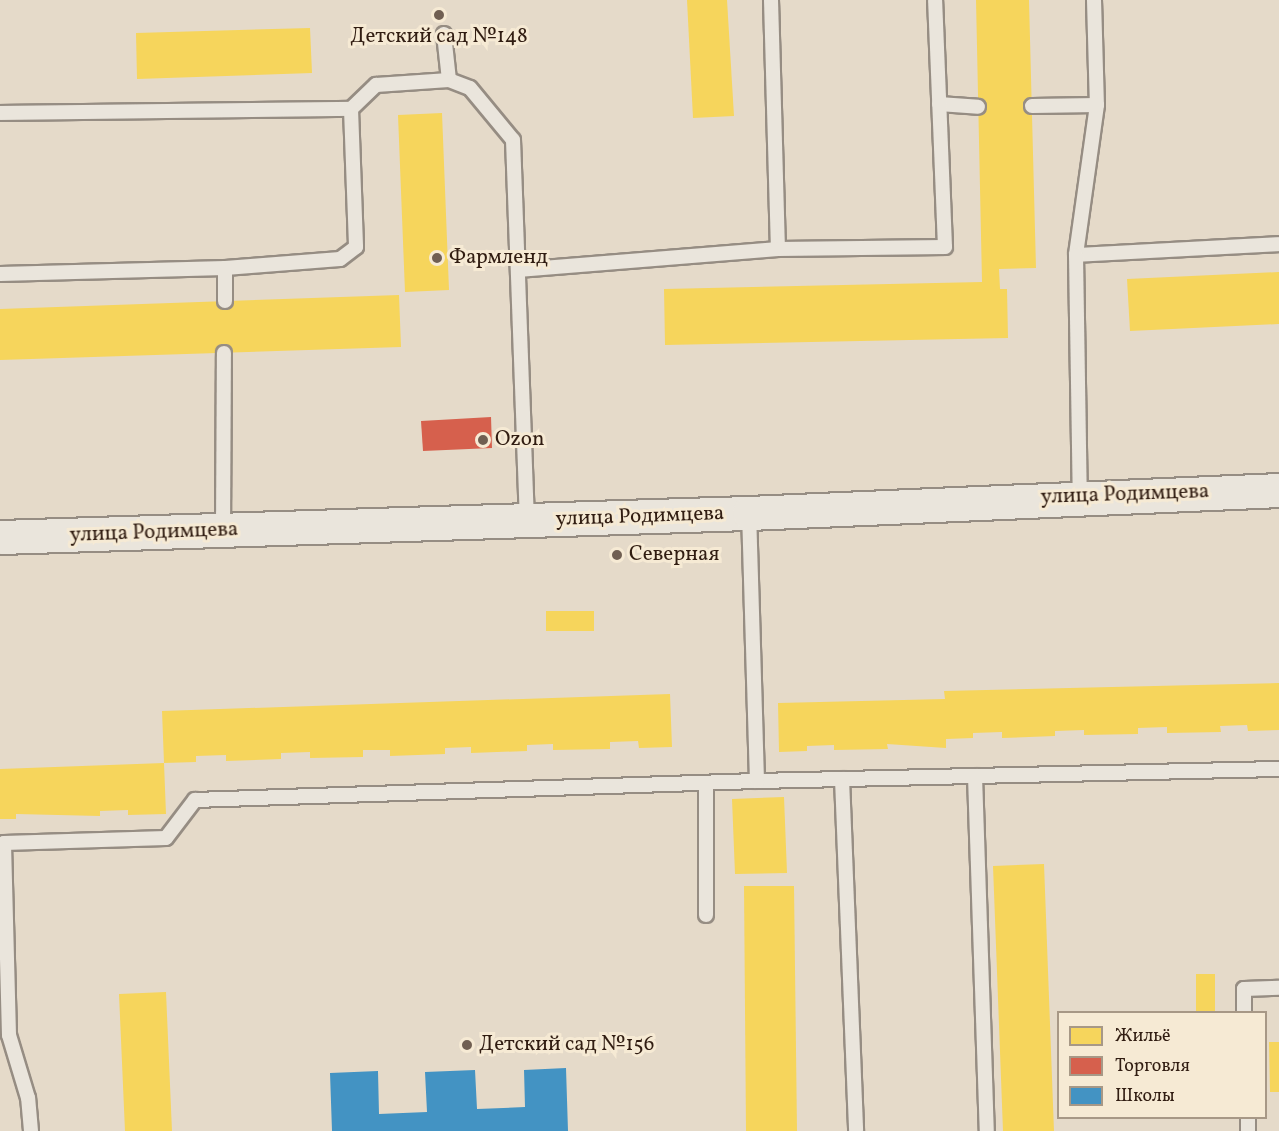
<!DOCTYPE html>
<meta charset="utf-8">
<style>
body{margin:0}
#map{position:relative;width:1279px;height:1131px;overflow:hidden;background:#e5dac9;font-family:Vollkorn,serif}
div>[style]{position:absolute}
.homes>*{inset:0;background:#f6d55c}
.shops>*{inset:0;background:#d6604d}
.schools>*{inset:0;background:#4393c3}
.roads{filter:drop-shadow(2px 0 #968d83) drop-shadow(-2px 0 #968d83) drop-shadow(0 2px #968d83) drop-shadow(0 -2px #968d83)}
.service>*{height:14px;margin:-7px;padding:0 7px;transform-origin:7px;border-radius:7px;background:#eae5dc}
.secondary>*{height:33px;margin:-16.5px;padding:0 16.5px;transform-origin:16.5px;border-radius:16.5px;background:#eae5dc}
.dots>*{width:16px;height:16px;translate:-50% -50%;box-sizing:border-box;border:3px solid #f6ead4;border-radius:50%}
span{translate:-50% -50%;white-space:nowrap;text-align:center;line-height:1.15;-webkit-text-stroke:6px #f6ead4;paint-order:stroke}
.poi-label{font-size:21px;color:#311d12}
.left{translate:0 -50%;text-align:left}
.street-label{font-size:21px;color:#311d12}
.legend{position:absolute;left:1057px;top:1011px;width:210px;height:108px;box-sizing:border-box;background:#f6ead4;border:2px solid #a79886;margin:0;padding:8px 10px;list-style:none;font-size:18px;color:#311d12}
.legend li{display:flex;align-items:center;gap:12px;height:30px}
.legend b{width:30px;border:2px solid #a79886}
</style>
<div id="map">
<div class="homes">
<i style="clip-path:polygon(687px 0,727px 0,734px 116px,693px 118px)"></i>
<i style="clip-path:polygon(976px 0,1029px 0,1036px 268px,999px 269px,1000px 289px,1007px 289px,1008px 338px,665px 345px,664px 289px,982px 282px)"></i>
<i style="clip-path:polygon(310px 28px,312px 73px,137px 79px,136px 33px)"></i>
<i style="clip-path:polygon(442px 113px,449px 290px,405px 292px,398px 115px)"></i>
<i style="clip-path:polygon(1279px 272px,1279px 324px,1130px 331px,1127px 279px)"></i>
<i style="clip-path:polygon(399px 295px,401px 347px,0 360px,0 309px)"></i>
<i style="clip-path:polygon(546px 611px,594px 611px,594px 631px,546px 631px)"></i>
<i style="clip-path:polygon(1279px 683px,1279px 730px,1248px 731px,1247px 725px,1220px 726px,1221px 732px,1167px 733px,1167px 727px,1138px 728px,1138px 734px,1084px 735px,1084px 730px,1055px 731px,1055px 736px,1002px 738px,1002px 732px,973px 733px,973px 738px,946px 739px,946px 748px,887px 744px,888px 749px,834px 750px,834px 745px,807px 746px,807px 751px,779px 752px,778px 703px,945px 699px,944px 691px)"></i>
<i style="clip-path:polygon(670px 694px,672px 747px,639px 748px,638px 741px,610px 742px,610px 749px,553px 750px,553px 744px,527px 745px,527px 751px,471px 753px,471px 747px,445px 748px,445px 754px,390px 756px,390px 750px,363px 750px,363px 757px,310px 758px,310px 752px,281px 753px,281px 759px,226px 761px,226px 755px,196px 756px,196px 762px,164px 763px,162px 711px)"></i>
<i style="clip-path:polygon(164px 763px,166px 814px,128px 815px,128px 810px,100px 811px,100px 816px,16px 814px,16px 819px,0 819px,0 769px)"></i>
<i style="clip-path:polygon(784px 797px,787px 873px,735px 874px,732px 799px)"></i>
<i style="clip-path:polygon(1044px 864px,1054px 1131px,1003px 1131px,993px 866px)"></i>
<i style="clip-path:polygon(744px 886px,794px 886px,797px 1131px,746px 1131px)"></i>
<i style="clip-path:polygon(1196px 974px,1215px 974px,1215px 1012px,1196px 1012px)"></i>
<i style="clip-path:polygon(166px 992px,172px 1131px,125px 1131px,119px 994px)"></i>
<i style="clip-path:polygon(1269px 1042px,1279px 1042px,1279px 1092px,1270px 1092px)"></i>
</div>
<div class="shops">
<i style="clip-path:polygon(491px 417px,492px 448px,423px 451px,421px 421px)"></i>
</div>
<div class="schools">
<i style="clip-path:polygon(566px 1068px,568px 1131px,332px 1131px,330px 1073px,378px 1071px,379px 1114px,427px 1112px,425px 1072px,475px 1070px,477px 1109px,525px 1107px,524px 1070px)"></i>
</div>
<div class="roads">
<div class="service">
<i style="left:771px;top:0;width:249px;rotate:88.4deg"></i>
<i style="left:1094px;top:0;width:105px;rotate:88.4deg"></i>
<i style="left:1097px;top:105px;width:151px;rotate:98deg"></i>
<i style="left:1076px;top:255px;width:203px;rotate:-3.1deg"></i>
<i style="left:444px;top:34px;width:46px;rotate:83.8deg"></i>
<i style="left:939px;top:104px;width:39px;rotate:4deg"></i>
<i style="left:1032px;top:106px;width:65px;rotate:-0.9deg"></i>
<i style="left:351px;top:109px;width:35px;rotate:-44deg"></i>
<i style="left:376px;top:85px;width:73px;rotate:-3.9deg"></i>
<i style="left:449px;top:80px;width:22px;rotate:21deg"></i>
<i style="left:470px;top:88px;width:67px;rotate:50.4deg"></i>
<i style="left:513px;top:140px;width:381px;rotate:87.9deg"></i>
<i style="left:0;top:113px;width:351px;rotate:-0.7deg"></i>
<i style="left:351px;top:109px;width:138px;rotate:87.9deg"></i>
<i style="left:356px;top:247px;width:20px;rotate:143deg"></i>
<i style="left:340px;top:259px;width:115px;rotate:175.5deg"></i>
<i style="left:225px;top:268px;width:225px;rotate:178.5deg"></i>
<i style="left:1076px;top:255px;width:242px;rotate:89.1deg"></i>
<i style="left:518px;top:270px;width:261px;rotate:-4.6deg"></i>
<i style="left:778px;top:249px;width:167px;rotate:-0.7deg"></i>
<i style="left:945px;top:247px;width:247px;rotate:-92.3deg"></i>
<i style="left:225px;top:301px;width:33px;rotate:-90deg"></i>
<i style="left:223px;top:530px;width:177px;rotate:-89.7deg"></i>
<i style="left:975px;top:776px;width:355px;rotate:88.1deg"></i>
<i style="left:842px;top:779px;width:352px;rotate:87.7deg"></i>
<i style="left:757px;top:781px;width:522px;rotate:-1.32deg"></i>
<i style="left:706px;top:915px;width:132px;rotate:-90deg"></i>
<i style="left:1244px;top:1012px;width:23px;rotate:-90deg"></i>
<i style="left:1244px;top:989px;width:35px;rotate:-2deg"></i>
<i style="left:1248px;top:1118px;width:13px;rotate:90deg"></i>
<i style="left:31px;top:1131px;width:33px;rotate:-95deg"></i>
<i style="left:28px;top:1098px;width:66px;rotate:-106.8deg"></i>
<i style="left:9px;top:1035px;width:192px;rotate:-91.5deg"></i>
<i style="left:4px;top:843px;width:162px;rotate:-1.8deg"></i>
<i style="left:166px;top:838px;width:48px;rotate:-52.7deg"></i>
<i style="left:195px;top:800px;width:562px;rotate:-1.94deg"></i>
<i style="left:757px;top:781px;width:268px;rotate:-91.7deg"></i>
</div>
<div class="secondary">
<i style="left:0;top:537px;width:749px;rotate:-1.84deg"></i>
<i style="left:749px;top:513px;width:530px;rotate:-2.48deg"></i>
</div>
</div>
<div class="dots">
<i style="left:439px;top:15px;background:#705f52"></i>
<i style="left:437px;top:258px;background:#705f52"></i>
<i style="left:483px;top:440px;background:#705f52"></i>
<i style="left:617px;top:555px;background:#705f52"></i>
<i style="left:467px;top:1045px;background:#705f52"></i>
</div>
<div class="poi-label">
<span style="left:439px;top:37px">Детский сад №148</span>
<span class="left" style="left:449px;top:258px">Фармленд</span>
<span class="left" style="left:495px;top:440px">Ozon</span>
<span class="left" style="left:629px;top:555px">Северная</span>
<span class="left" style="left:479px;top:1045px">Детский сад №156</span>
</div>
<div class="street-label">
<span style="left:1125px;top:495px;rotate:-2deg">улица Родимцева</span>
<span style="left:640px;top:517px;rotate:-2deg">улица Родимцева</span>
<span style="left:154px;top:533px;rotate:-2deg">улица Родимцева</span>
</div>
<ul class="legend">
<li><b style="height:16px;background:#f6d55c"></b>Жильё</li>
<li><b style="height:16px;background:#d6604d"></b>Торговля</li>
<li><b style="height:16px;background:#4393c3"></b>Школы</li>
</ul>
</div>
